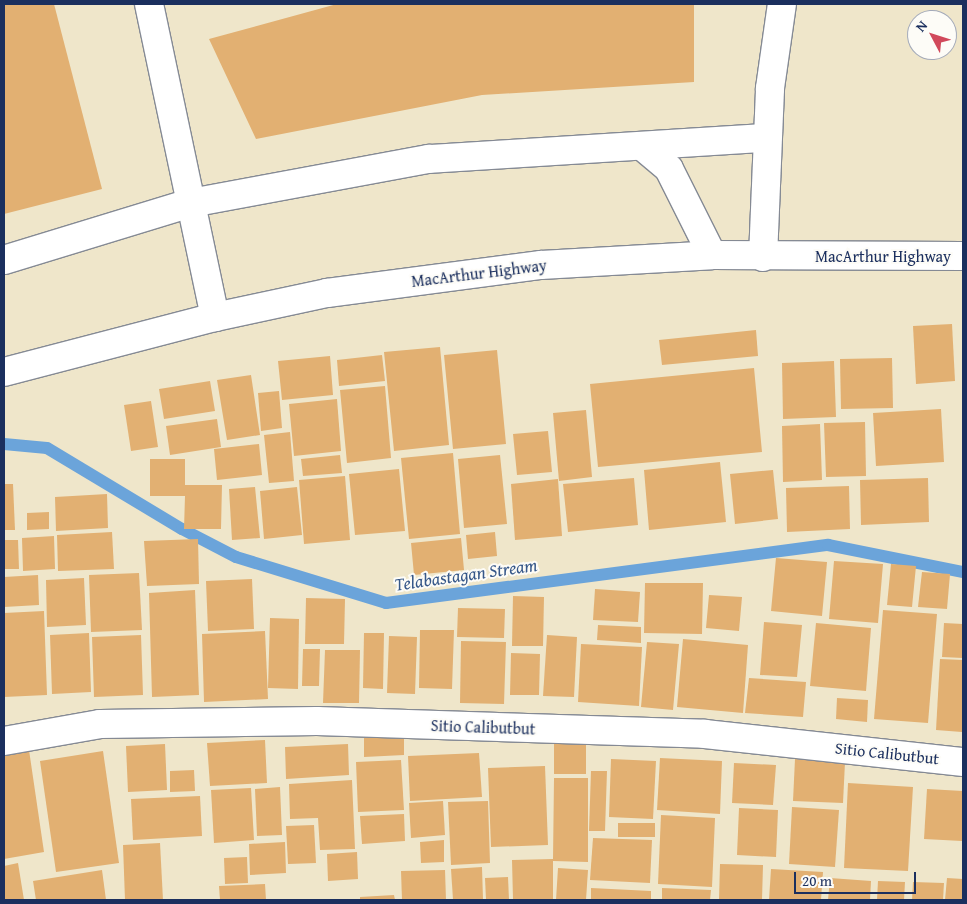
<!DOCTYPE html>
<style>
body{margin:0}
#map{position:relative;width:967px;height:904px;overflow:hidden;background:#efe6ca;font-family:"Gentium Book Plus",serif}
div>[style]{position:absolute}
.stream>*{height:12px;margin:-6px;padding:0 6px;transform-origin:6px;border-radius:6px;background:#6ba4da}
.building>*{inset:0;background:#e2b072}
.roads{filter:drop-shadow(1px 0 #858a94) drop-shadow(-1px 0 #858a94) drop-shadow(0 1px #858a94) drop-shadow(0 -1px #858a94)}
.minor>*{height:28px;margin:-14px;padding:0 14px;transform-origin:14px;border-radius:14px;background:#fff}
.highway>*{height:28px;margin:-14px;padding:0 14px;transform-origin:14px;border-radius:14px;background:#fff}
span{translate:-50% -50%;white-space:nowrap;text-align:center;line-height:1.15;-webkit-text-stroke:4px #fdfcf7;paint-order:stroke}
.street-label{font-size:16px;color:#1b2f5e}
.water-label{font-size:18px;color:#375889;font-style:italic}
.frame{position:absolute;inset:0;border:5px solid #1b2f5e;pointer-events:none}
.north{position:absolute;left:907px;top:10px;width:50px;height:50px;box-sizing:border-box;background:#fdfcf7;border:1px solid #a3aaba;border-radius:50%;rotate:310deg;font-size:14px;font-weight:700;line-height:20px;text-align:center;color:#1b2f5e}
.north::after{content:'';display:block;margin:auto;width:18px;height:22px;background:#d1495b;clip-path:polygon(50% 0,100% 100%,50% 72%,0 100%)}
.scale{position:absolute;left:794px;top:872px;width:122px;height:22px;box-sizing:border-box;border:2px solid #1b2f5e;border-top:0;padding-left:6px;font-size:15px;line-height:18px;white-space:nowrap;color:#1b2f5e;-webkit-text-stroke:4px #fdfcf7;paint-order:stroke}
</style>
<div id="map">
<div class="stream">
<i style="left:4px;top:444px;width:43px;rotate:5.3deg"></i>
<i style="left:47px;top:448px;width:157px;rotate:31deg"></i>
<i style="left:182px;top:529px;width:61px;rotate:27.4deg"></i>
<i style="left:236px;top:557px;width:157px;rotate:17deg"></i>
<i style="left:386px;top:603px;width:446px;rotate:-7.5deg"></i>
<i style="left:828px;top:545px;width:138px;rotate:11.3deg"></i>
</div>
<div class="building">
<i style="clip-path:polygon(4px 4px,54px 4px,102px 189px,4px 214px)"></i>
<i style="clip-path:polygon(337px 4px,694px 4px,694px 82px,482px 95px,256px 139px,209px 39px)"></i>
<i style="clip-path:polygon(952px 324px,955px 381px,916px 384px,913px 326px)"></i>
<i style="clip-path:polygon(756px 330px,758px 356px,662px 365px,659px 340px)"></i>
<i style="clip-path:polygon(440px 347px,449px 445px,394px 451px,384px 352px)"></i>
<i style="clip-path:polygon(497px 350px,506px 444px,453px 449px,444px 355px)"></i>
<i style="clip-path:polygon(382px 355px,385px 381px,339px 386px,337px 360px)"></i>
<i style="clip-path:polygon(330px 356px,333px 395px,282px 400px,278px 361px)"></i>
<i style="clip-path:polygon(892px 358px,893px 408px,841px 409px,840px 359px)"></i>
<i style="clip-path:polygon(834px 361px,836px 417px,783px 419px,782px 363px)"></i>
<i style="clip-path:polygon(754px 368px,762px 452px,598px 467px,590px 384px)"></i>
<i style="clip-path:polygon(251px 375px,260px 435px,227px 440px,217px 380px)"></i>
<i style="clip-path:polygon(210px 381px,215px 411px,164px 419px,159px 389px)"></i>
<i style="clip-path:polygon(385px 386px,391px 458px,347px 463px,340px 390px)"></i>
<i style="clip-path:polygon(279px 391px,282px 428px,261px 431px,258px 393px)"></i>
<i style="clip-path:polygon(337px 399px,341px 451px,294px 456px,289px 404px)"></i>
<i style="clip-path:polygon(151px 401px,158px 447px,131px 451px,124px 405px)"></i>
<i style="clip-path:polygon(941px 409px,944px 462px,876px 466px,873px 413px)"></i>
<i style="clip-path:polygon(586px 410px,592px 477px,559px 481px,553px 413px)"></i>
<i style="clip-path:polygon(217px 419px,221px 447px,170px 455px,166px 426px)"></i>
<i style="clip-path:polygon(865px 422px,866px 476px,826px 477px,824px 423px)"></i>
<i style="clip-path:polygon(820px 424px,822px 480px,783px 482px,782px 426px)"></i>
<i style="clip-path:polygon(548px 431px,552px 472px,517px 475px,513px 434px)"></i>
<i style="clip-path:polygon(290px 432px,294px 481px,269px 483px,264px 435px)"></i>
<i style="clip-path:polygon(259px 444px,262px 475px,217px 480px,214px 449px)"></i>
<i style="clip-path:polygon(453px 453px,460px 534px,409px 539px,401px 458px)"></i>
<i style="clip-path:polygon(340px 455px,342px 473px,303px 476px,301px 459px)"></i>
<i style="clip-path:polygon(500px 455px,507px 524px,464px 528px,458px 459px)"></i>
<i style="clip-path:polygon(150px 459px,185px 459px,185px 485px,222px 485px,221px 529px,184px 529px,185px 496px,150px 496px)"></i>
<i style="clip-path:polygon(720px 462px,726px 522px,649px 530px,644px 470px)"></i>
<i style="clip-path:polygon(399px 469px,405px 531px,355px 535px,349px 474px)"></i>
<i style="clip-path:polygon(773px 470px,778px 519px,735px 524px,730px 474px)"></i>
<i style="clip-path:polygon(345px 476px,350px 540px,304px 544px,299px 480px)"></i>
<i style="clip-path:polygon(634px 478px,638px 525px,568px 532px,563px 484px)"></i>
<i style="clip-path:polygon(928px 478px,929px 522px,861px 525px,860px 480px)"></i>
<i style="clip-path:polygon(558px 479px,562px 536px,515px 540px,511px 484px)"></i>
<i style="clip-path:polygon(4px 484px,13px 484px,15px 530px,4px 530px)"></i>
<i style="clip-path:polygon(849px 486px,850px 529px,787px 532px,786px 488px)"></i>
<i style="clip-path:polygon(255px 487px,260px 538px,232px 540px,229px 489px)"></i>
<i style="clip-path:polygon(297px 487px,302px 535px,264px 539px,260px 491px)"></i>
<i style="clip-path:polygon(107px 494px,108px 528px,56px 531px,55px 497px)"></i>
<i style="clip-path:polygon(49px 512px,49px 529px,27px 530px,27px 513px)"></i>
<i style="clip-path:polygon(112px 532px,114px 569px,58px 571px,57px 535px)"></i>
<i style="clip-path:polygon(495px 532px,497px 556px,468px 559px,466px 535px)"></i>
<i style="clip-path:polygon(54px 536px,55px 569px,23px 571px,22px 538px)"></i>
<i style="clip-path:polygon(461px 538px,464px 570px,414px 575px,411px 543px)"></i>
<i style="clip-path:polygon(198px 539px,199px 584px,147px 586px,144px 541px)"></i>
<i style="clip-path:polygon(4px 540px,18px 540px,19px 569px,4px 569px)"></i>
<i style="clip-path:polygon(776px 558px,827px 562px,822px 616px,771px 611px)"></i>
<i style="clip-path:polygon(834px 561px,883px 564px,878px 623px,829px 619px)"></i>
<i style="clip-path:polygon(891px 564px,916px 566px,912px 607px,887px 605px)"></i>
<i style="clip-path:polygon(922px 572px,950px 574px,947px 609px,918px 607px)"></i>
<i style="clip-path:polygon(139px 573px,142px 630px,91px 632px,89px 575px)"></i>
<i style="clip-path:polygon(38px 575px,39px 605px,4px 607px,4px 577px)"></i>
<i style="clip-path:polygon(84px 578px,86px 625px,47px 627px,46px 580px)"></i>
<i style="clip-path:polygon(252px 579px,254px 629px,208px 631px,206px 581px)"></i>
<i style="clip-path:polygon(645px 583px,703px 583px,702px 634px,644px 633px)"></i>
<i style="clip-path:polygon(595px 589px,640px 592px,638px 622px,593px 620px)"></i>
<i style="clip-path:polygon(195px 590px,199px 695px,152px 697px,149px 593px)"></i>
<i style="clip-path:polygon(709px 595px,742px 597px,739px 631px,706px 628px)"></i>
<i style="clip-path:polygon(513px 596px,544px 597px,543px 646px,512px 646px)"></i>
<i style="clip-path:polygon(306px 598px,345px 599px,344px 644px,305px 644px)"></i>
<i style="clip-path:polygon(458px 608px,505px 609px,504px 638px,457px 637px)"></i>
<i style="clip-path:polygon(883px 610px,937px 614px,928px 723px,874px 719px)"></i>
<i style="clip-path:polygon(44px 611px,47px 695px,4px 697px,4px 613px)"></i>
<i style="clip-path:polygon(270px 618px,299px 619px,298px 689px,268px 688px)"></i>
<i style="clip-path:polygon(764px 622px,802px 625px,797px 677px,760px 675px)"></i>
<i style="clip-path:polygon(816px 623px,871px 628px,866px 691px,810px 686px)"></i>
<i style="clip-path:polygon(944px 623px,963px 624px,963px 658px,942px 657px)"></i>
<i style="clip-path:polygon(598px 625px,641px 627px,641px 643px,597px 640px)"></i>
<i style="clip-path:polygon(420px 630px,454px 630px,452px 689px,419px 688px)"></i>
<i style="clip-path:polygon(265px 631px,268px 699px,204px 702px,202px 634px)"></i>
<i style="clip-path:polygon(89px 633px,91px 692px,52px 694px,50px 635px)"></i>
<i style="clip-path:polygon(364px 633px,384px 633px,383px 689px,363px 688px)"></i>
<i style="clip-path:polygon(141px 635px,143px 695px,94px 697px,92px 637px)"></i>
<i style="clip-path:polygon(547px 635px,577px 637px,574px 697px,543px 696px)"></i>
<i style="clip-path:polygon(389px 636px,417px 637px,415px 694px,387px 693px)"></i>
<i style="clip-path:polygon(683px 639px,748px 645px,743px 713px,677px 707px)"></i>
<i style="clip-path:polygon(461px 641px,506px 642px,504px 704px,460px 703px)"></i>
<i style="clip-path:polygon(647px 642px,679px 644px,673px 710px,641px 707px)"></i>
<i style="clip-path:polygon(581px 644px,642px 647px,639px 706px,578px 702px)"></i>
<i style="clip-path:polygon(303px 649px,320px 649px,319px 686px,302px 686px)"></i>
<i style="clip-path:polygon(325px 650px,360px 650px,359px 703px,323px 703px)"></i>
<i style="clip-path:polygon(511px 653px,540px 654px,539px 695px,510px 695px)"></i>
<i style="clip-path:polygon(940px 659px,963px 660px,962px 732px,936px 730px)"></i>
<i style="clip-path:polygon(749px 678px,806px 682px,803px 717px,745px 713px)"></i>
<i style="clip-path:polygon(837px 698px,868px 700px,867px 722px,836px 719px)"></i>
<i style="clip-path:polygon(404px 736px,404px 755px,364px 757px,364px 738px)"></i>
<i style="clip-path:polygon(554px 739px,586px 739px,586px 774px,554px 774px)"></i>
<i style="clip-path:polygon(265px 740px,267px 783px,210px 786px,207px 743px)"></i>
<i style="clip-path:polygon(165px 744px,167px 790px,128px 792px,126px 746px)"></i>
<i style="clip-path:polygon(348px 744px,349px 775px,286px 779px,285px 747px)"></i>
<i style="clip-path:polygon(29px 750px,44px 852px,4px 859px,4px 754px)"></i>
<i style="clip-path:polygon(103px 751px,119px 863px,56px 872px,40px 761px)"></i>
<i style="clip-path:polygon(479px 753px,482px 797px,410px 801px,408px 756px)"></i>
<i style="clip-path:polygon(660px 758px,722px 761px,720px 814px,657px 810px)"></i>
<i style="clip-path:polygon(611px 759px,656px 761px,653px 819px,609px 817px)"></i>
<i style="clip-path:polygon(795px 759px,845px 762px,843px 803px,793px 801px)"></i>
<i style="clip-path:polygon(401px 760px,404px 810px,358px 812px,356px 762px)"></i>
<i style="clip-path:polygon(734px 763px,776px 765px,773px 805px,732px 803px)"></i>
<i style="clip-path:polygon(545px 766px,548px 845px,491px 847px,488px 768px)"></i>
<i style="clip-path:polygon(194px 770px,195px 791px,170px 792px,170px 771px)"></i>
<i style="clip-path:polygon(591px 771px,607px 771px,605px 831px,589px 831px)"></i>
<i style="clip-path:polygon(554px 778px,588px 778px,588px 862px,553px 861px,553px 900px,513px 900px,512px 860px,553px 859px)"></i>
<i style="clip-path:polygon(352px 780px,355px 849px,320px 850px,318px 818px,290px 819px,289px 784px)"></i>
<i style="clip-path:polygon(848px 783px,913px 787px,908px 871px,844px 868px)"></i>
<i style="clip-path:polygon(280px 787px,282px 835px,257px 836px,255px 789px)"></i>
<i style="clip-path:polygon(251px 788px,254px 840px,214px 843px,211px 790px)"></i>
<i style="clip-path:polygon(927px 789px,963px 791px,962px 841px,924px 839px)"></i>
<i style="clip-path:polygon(200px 796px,202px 836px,133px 840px,131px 799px)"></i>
<i style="clip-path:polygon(443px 801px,445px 835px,411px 838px,409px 803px)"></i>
<i style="clip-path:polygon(488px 801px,490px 863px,451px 865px,448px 802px)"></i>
<i style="clip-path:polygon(792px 807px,839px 810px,835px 867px,789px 864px)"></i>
<i style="clip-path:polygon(739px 808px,778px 810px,776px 857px,737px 855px)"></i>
<i style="clip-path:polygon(404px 814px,405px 841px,362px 844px,360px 816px)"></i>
<i style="clip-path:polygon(661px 815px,715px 818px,712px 887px,658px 884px)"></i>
<i style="clip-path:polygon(618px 823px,655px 823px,655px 837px,618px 837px)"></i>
<i style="clip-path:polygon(314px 825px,316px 863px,288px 864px,286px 826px)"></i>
<i style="clip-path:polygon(593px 838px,652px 840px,650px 883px,590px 880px)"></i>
<i style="clip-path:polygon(444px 840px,444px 862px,421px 863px,420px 842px)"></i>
<i style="clip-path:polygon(285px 842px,286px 873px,250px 875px,249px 844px)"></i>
<i style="clip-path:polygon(160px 843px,163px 900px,125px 900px,123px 845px)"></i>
<i style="clip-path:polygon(357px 852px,358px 879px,328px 881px,327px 854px)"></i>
<i style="clip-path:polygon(247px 857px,248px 883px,225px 884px,224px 858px)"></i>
<i style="clip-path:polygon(18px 863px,24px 900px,4px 900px,4px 866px)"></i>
<i style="clip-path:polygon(720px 864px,763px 865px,762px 900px,719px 900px)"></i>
<i style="clip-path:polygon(482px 867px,483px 900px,453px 900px,451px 869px)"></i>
<i style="clip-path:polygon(558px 868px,588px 870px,586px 900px,556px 900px)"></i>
<i style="clip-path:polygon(771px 869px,823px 872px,821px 900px,769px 900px)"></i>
<i style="clip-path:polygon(102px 870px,106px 900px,36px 900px,33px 881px)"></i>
<i style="clip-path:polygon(445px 870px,446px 900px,402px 900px,401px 871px)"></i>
<i style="clip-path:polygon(508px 877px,509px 900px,486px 900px,485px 878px)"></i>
<i style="clip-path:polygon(830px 878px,871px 881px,870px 900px,828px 900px)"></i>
<i style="clip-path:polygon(947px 878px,963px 879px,963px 900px,945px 900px)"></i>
<i style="clip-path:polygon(878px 881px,905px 882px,904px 900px,877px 900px)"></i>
<i style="clip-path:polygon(913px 882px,944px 883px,943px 900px,912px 900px)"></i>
<i style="clip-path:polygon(265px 884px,266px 900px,220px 900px,219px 886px)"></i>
<i style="clip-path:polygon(591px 888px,651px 891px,651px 900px,591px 900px)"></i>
<i style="clip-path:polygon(662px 888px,711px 890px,710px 900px,662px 900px)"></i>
<i style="clip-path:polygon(394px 895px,395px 900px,360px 900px,360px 897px)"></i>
</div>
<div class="roads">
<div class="minor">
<i style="left:149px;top:4px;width:320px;rotate:78.1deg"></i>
<i style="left:642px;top:146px;width:35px;rotate:40deg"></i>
<i style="left:669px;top:169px;width:96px;rotate:63.4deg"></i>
<i style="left:763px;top:257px;width:169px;rotate:-87.6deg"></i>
<i style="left:770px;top:88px;width:85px;rotate:-81.9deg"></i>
<i style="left:4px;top:260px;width:195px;rotate:-17deg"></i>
<i style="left:191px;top:203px;width:242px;rotate:-10.5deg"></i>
<i style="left:429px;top:159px;width:338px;rotate:-3.6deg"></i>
<i style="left:4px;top:741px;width:97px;rotate:-10deg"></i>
<i style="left:100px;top:724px;width:217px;rotate:-0.8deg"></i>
<i style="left:317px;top:721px;width:388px;rotate:1.9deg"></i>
<i style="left:705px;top:734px;width:260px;rotate:6.2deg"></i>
</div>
<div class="highway">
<i style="left:4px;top:372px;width:218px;rotate:-14.6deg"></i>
<i style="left:215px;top:317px;width:115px;rotate:-12.1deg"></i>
<i style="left:327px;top:293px;width:216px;rotate:-7.5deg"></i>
<i style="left:541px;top:265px;width:171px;rotate:-3.3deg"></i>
<i style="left:712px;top:255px;width:251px;rotate:0.2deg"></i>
</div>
</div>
<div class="street-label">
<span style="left:883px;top:256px">MacArthur Highway</span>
<span style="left:479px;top:273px;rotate:-7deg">MacArthur Highway</span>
<span style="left:483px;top:727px;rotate:2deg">Sitio Calibutbut</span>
<span style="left:887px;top:753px;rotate:6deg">Sitio Calibutbut</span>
</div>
<div class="water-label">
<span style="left:466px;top:575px;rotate:-8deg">Telabastagan Stream</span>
</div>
<div class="frame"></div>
<div class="north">N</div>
<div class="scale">20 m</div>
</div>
